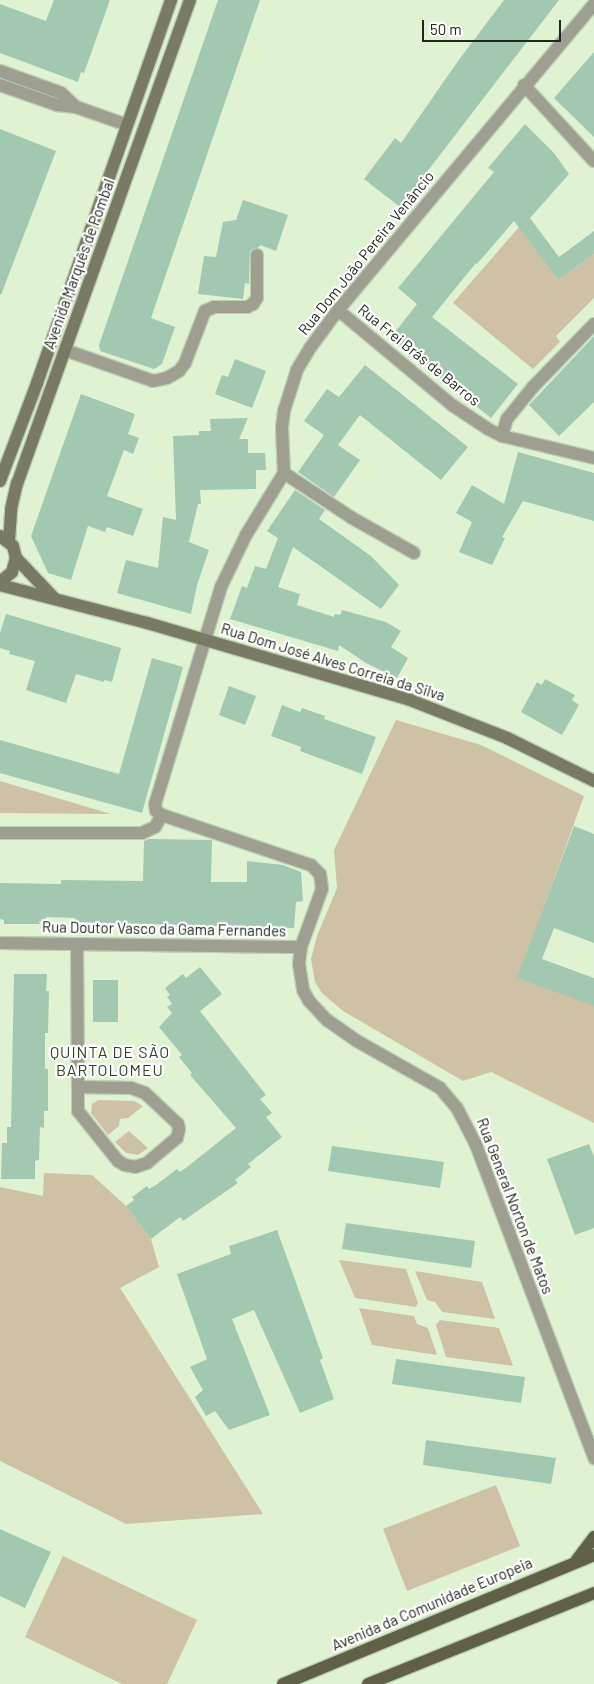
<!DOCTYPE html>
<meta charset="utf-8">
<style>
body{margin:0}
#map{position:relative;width:594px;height:1684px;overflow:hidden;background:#dff3d3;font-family:Barlow,sans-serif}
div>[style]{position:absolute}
.green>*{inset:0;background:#cec1a6}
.building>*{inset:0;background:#a2c8b1}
.roads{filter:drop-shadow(1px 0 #bdceb2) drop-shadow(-1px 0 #bdceb2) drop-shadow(0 1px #bdceb2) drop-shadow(0 -1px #bdceb2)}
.minor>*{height:12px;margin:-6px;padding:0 6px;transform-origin:6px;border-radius:6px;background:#9e9f90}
.secondary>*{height:12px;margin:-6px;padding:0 6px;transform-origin:6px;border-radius:6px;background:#797a64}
.primary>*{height:12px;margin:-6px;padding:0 6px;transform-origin:6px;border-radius:6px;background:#5f6045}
span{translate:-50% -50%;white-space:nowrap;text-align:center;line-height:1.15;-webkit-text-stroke:4.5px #fff;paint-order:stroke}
.street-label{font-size:15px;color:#20281c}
.neighbourhood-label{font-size:16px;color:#314127;letter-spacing:1px}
.scale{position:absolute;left:422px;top:20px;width:139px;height:22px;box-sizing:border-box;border:2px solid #20281c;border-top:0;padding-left:6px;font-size:15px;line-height:18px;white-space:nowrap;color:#20281c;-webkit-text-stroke:4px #fff;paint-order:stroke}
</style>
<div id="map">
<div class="green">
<i style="clip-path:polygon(519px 227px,558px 280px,594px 254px,594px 298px,556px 336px,560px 342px,533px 369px,453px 303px)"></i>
<i style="clip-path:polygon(396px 720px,481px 745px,584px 796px,518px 978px,594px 1005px,594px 1123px,491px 1072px,463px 1081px,343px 1011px,322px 993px,315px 982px,311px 959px,317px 936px,337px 888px,334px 850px)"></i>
<i style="clip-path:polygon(0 781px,111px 814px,0 813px)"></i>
<i style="clip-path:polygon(99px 1100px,134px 1101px,143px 1106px,128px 1118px,120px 1119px,119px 1126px,108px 1135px,91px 1113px,92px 1104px)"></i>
<i style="clip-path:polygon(129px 1131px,148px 1148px,138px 1155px,126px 1153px,115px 1142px)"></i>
<i style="clip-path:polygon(44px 1173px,92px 1175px,126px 1206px,151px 1239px,159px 1267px,120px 1288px,263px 1514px,126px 1524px,0 1461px,0 1187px,43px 1196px)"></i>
<i style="clip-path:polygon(339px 1260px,406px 1269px,418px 1303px,416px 1307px,355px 1298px)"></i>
<i style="clip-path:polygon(415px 1271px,482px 1282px,495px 1319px,442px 1312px,435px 1302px,427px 1300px)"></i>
<i style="clip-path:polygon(359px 1308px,414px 1316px,417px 1324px,428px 1328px,437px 1355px,372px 1345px)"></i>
<i style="clip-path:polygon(440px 1320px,499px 1328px,513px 1366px,446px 1357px,436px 1325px)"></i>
<i style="clip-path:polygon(496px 1485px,520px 1546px,407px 1591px,383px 1529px)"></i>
<i style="clip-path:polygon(63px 1556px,197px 1620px,167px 1684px,122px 1684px,25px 1637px)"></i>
</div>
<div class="building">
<i style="clip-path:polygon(54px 0,110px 0,84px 73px,81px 72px,78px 82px,0 53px,0 4px,46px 21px)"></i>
<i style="clip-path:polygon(218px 0,260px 0,151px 318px,175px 327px,162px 364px,154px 369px,100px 351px,99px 345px)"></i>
<i style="clip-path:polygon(504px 0,559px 0,400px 207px,364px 179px,395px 138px,401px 143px,458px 61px)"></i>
<i style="clip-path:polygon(594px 52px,594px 137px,554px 98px)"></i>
<i style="clip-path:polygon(525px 124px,554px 153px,569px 174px,530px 218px,559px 257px,594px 231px,594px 254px,558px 280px,514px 221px,477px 264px,476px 263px,432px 317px,518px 384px,491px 418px,393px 340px,394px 338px,392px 336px,417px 304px,398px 288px,494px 172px,488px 168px)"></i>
<i style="clip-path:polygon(0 129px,56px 151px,1px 295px,0 294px)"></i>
<i style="clip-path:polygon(243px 200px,288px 215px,276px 251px,260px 245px,259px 247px,250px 251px,249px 284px,245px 283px,243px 299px,198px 294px,204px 256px,216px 257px,223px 222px,236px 220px)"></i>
<i style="clip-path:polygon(594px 336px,594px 402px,559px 436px,529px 405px)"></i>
<i style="clip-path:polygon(235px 359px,266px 371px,252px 408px,215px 394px,222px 375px,228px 377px)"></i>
<i style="clip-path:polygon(365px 365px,468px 447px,441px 480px,360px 415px,338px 445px,360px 460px,334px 497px,298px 472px,324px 435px,304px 421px,327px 389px,339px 397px)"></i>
<i style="clip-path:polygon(81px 394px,135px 414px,128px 434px,139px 438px,133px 454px,124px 450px,107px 496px,143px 509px,133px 536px,107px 527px,105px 532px,88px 526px,71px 580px,48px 573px,31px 536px)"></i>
<i style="clip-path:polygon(248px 418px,239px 439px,248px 439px,248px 453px,265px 453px,266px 470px,256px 470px,256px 489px,200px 490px,201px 504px,198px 504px,189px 542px,209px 550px,197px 585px,191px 614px,117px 593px,126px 560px,158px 568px,163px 517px,176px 520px,173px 436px,199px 435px,199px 431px,211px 431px,210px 419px)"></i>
<i style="clip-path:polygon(518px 452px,594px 473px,594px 521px,523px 501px,502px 537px,505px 538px,492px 565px,459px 552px,472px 522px,456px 513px,472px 485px,504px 504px)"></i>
<i style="clip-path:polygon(295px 490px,325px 510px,319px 519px,371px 556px,399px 585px,381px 609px,293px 547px,278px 587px,300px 594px,297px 605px,334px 617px,335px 614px,340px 615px,342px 610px,386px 622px,401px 631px,391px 647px,408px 658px,397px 678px,366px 663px,339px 645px,338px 651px,230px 619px,242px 586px,247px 588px,255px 566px,266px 569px,278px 538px,267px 531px)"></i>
<i style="clip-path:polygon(6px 614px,121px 648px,112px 682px,104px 680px,104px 682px,76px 674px,66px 703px,26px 690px,35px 661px,9px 654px,10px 651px,0 648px,0 633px)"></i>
<i style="clip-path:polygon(152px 658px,183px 667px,142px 813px,0 773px,0 740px,119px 774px)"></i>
<i style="clip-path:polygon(545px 679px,575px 695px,572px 700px,579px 705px,562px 735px,521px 712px,537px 682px,542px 685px)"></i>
<i style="clip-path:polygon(229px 686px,256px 696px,245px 725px,219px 715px)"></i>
<i style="clip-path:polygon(282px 705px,300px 712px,302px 708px,325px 716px,324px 719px,376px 737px,362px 774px,300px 751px,301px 747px,271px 736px)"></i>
<i style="clip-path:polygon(574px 826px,594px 834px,594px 943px,554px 928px,542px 959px,594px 978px,594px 1006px,517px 978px)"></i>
<i style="clip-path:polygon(149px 839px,212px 840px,211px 882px,247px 882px,247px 861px,283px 865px,301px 872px,303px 901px,296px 902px,294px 928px,75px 922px,75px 918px,46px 917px,46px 921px,39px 921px,40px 924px,4px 924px,4px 920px,0 919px,0 883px,61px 884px,61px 880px,143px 881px,144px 841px)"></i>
<i style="clip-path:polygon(200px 967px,222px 994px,200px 1011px,266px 1095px,260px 1099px,272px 1113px,266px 1117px,282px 1137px,248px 1164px,251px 1167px,235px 1180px,238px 1183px,183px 1221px,180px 1217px,151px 1239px,126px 1206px,134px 1200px,132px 1197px,147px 1186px,149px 1189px,156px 1185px,177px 1169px,180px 1172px,187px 1167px,236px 1128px,190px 1075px,192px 1073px,179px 1057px,182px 1055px,159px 1027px,172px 1013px,167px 1007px,172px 1004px,167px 997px,170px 995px,165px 988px,183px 974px,186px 978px)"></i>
<i style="clip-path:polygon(14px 974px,47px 974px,46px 991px,49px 991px,48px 1033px,45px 1033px,45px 1069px,48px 1069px,48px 1111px,44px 1111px,44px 1128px,40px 1127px,39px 1160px,35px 1161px,35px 1179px,1px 1179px,2px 1143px,7px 1143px,7px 1127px,11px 1127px)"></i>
<i style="clip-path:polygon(93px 980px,118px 980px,118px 1022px,93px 1022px)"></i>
<i style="clip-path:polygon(589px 1144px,594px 1157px,594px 1228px,575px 1235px,547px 1159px)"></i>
<i style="clip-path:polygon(332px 1146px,444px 1162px,440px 1188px,328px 1171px)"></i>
<i style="clip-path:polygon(346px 1223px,475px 1241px,471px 1268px,342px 1249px)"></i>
<i style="clip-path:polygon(277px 1230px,323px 1358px,320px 1360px,334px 1399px,300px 1413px,254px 1310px,232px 1319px,270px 1415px,229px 1430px,215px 1411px,206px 1416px,195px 1397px,203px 1390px,190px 1367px,207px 1359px,177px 1274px,231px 1254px,229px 1246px)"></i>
<i style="clip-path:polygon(396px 1359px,525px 1377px,521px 1403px,392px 1384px)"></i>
<i style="clip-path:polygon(426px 1440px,556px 1458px,551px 1484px,423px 1465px)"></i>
<i style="clip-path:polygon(0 1529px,51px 1552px,25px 1608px,0 1596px)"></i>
</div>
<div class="roads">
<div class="minor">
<i style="left:594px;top:4px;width:399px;rotate:129.9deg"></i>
<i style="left:338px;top:310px;width:47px;rotate:126.4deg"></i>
<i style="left:310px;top:348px;width:26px;rotate:121deg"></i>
<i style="left:297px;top:370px;width:43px;rotate:107.6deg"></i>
<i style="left:284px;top:411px;width:17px;rotate:97deg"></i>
<i style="left:282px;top:428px;width:45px;rotate:87.5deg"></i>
<i style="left:284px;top:473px;width:73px;rotate:121.5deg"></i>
<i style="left:246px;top:535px;width:58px;rotate:115.7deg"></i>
<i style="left:221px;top:587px;width:227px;rotate:106.9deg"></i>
<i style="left:155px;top:804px;width:7px;rotate:82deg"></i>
<i style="left:156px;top:811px;width:7px;rotate:34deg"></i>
<i style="left:162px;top:815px;width:157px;rotate:18.6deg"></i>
<i style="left:311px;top:865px;width:13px;rotate:45deg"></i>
<i style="left:320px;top:874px;width:15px;rotate:82deg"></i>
<i style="left:322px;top:889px;width:62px;rotate:109.9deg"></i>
<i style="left:301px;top:947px;width:17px;rotate:97deg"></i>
<i style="left:299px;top:964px;width:26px;rotate:81deg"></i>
<i style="left:303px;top:990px;width:13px;rotate:61deg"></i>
<i style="left:309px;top:1001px;width:26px;rotate:47deg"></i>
<i style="left:327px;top:1020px;width:37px;rotate:35deg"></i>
<i style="left:357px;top:1041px;width:95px;rotate:29.5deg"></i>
<i style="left:440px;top:1088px;width:26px;rotate:50deg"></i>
<i style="left:457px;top:1108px;width:42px;rotate:62.8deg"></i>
<i style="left:476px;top:1145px;width:335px;rotate:69.3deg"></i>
<i style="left:0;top:71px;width:65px;rotate:19.8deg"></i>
<i style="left:61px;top:93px;width:21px;rotate:43deg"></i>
<i style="left:0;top:85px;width:60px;rotate:19.3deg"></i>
<i style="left:57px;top:105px;width:19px;rotate:6deg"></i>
<i style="left:76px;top:107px;width:54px;rotate:19.4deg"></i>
<i style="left:524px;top:85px;width:103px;rotate:47.4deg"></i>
<i style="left:338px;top:310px;width:148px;rotate:39.8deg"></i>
<i style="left:452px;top:405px;width:43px;rotate:33.7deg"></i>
<i style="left:488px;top:429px;width:16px;rotate:27deg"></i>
<i style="left:502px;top:436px;width:95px;rotate:13.4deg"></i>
<i style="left:65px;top:350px;width:93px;rotate:19.4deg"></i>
<i style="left:153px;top:381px;width:14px;rotate:-12deg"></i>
<i style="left:167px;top:378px;width:14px;rotate:-30deg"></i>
<i style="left:179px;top:371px;width:10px;rotate:-53deg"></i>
<i style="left:185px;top:363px;width:56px;rotate:-69deg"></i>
<i style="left:205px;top:311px;width:10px;rotate:-24deg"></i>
<i style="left:214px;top:307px;width:33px"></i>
<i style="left:247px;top:307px;width:7px;rotate:-27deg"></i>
<i style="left:253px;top:304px;width:7px;rotate:-56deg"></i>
<i style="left:257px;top:298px;width:43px;rotate:-90deg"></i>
<i style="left:502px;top:436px;width:18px;rotate:-74deg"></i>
<i style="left:507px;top:419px;width:40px;rotate:-51deg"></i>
<i style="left:532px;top:388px;width:89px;rotate:-45.9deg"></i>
<i style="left:284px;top:473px;width:82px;rotate:33.5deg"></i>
<i style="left:352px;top:518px;width:71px;rotate:29.4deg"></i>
<i style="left:0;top:833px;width:142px"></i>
<i style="left:142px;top:833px;width:14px;rotate:-25deg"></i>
<i style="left:155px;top:827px;width:14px;rotate:-60deg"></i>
<i style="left:0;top:943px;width:301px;rotate:0.8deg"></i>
<i style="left:77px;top:944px;width:143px;rotate:89.6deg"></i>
<i style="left:78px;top:1087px;width:24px;rotate:90deg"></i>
<i style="left:78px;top:1111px;width:64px;rotate:51.3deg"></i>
<i style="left:118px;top:1161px;width:8px;rotate:30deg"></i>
<i style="left:125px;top:1165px;width:10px;rotate:11deg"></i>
<i style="left:135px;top:1167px;width:13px;rotate:-18deg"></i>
<i style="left:147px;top:1163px;width:39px;rotate:-40deg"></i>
<i style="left:177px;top:1138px;width:9px;rotate:-77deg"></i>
<i style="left:179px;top:1129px;width:5px;rotate:-101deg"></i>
<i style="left:178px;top:1124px;width:45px;rotate:-136.8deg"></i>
<i style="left:145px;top:1093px;width:15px;rotate:-160deg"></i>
<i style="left:131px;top:1088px;width:53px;rotate:-178.9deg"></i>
</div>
<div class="secondary">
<i style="left:0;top:481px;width:105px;rotate:-69.3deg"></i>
<i style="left:37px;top:383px;width:406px;rotate:-70.7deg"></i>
<i style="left:0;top:536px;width:16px;rotate:38deg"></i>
<i style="left:13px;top:546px;width:12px;rotate:76deg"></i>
<i style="left:16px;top:558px;width:15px;rotate:106deg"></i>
<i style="left:12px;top:572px;width:16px;rotate:140deg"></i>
<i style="left:9px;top:541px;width:32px;rotate:-86deg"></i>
<i style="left:11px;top:509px;width:26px;rotate:-77deg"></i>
<i style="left:17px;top:484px;width:514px;rotate:-70.33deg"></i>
<i style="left:16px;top:558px;width:55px;rotate:46.5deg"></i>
<i style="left:0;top:585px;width:152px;rotate:14.5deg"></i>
<i style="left:147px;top:623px;width:274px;rotate:16.3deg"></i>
<i style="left:410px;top:700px;width:104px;rotate:21.4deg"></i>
<i style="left:507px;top:738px;width:97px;rotate:26.3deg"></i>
</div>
<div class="primary">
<i style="left:576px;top:1561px;width:30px;rotate:-53deg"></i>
<i style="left:283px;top:1684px;width:337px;rotate:-22.5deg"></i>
<i style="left:368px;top:1684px;width:244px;rotate:-21.9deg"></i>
</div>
</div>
<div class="street-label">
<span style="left:366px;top:253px;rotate:-51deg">Rua Dom João Pereira Venâncio</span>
<span style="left:79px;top:264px;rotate:-70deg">Avenida Marquês de Pombal</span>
<span style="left:419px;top:355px;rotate:39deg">Rua Frei Brás de Barros</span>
<span style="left:333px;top:662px;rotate:17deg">Rua Dom José Alves Correia da Silva</span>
<span style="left:164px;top:929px;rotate:1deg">Rua Doutor Vasco da Gama Fernandes</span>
<span style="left:515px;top:1206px;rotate:69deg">Rua General Norton de Matos</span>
<span style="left:432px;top:1604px;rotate:-23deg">Avenida da Comunidade Europeia</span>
</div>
<div class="neighbourhood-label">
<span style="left:110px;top:1061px">QUINTA DE SÃO<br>BARTOLOMEU</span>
</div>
<div class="scale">50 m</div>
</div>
